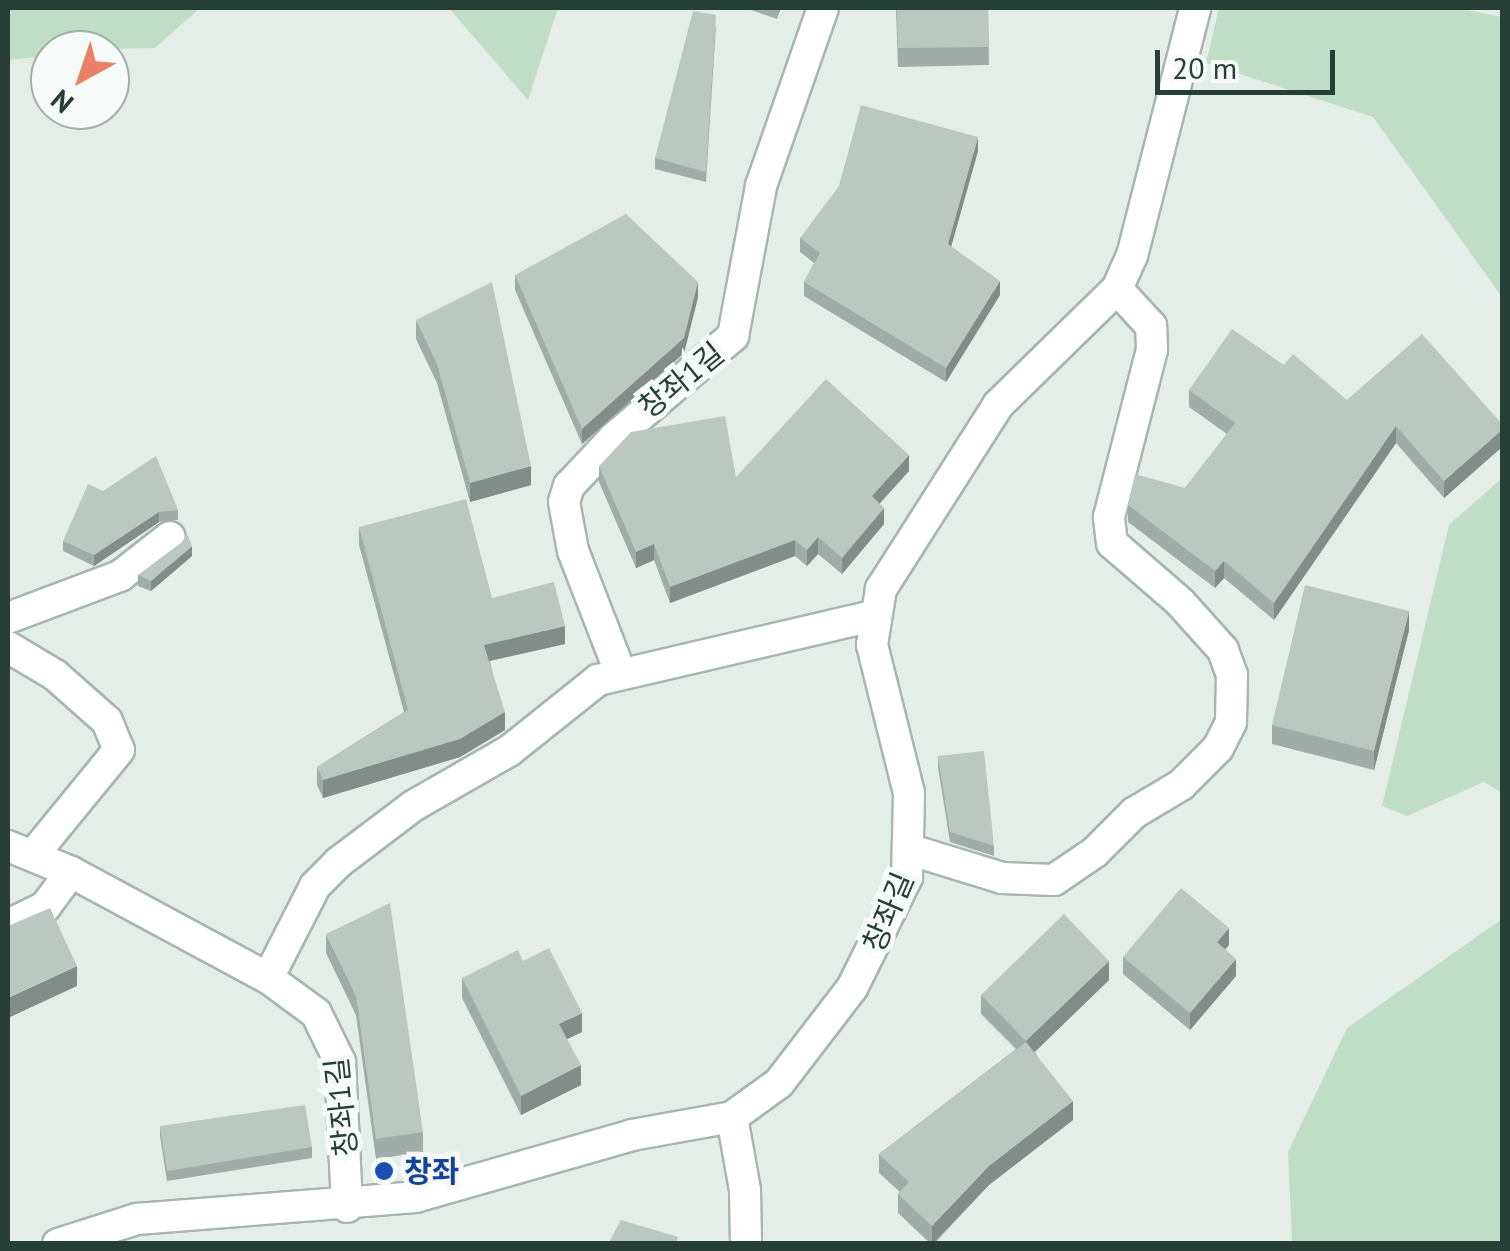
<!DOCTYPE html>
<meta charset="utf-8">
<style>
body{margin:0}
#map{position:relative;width:1510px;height:1251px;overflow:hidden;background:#e5ede9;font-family:"PT Sans","Noto Sans KR",sans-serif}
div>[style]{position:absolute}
.green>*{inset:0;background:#c0ddc6}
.roads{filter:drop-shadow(2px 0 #a8b5b0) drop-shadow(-2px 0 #a8b5b0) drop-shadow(0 2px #a8b5b0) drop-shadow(0 -2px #a8b5b0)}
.street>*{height:30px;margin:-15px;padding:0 15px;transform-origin:15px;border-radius:15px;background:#fff}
.wall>*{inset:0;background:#a0aca7}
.shaded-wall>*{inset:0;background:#828c88}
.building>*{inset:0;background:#bac8c2}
.dots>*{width:28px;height:28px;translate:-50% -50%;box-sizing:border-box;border:5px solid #f6faf8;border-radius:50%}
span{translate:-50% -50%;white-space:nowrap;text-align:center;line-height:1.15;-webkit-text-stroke:10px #f6faf8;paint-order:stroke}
.street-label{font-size:30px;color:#253e36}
.transit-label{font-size:30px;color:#164399;font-weight:700}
.left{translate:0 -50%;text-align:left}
.frame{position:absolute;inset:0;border:10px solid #253e36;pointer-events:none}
.north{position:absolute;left:30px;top:30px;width:100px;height:100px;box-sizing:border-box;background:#f6faf8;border:2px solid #a2afaa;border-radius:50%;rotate:220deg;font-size:28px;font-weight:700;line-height:40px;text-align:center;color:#253e36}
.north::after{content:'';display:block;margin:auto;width:35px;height:45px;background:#ea8067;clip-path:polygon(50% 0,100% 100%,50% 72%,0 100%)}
.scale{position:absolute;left:1155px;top:50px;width:180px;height:45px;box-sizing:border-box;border:5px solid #253e36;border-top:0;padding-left:12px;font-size:30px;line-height:35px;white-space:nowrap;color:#253e36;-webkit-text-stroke:8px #f6faf8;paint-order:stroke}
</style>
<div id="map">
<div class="green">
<i style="clip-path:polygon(8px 8px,200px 8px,155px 48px,50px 50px,50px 56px,8px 60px)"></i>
<i style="clip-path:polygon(449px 8px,558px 8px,528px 100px)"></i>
<i style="clip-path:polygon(1219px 8px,1458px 8px,1502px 17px,1502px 297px,1373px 117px,1206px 63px)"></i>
<i style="clip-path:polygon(1502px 478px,1502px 793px,1484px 782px,1407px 816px,1382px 806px,1449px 525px)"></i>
<i style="clip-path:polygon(1502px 919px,1502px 1243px,1292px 1243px,1288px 1152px,1347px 1028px)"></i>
</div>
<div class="roads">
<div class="street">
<i style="left:8px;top:618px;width:120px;rotate:-20.6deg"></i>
<i style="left:120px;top:576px;width:63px;rotate:-38deg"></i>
<i style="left:8px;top:647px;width:55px;rotate:30.8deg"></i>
<i style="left:55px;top:675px;width:69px;rotate:41.5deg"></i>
<i style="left:107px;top:721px;width:31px;rotate:68deg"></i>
<i style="left:119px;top:750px;width:136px;rotate:129.3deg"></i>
<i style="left:620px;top:672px;width:130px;rotate:-111.2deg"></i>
<i style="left:573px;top:551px;width:50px;rotate:-100.4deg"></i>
<i style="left:564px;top:502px;width:17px;rotate:-73deg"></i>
<i style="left:569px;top:486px;width:66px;rotate:-46.8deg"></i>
<i style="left:614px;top:438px;width:157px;rotate:-40.6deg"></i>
<i style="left:733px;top:336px;width:153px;rotate:-79.4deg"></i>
<i style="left:761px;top:186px;width:188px;rotate:-70.8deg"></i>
<i style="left:8px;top:846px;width:68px;rotate:22.4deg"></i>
<i style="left:71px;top:872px;width:224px;rotate:28.3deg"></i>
<i style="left:268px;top:978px;width:59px;rotate:36.1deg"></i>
<i style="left:316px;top:1013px;width:55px;rotate:63.9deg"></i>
<i style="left:340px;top:1062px;width:145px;rotate:87.2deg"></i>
<i style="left:911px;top:850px;width:95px;rotate:17.1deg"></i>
<i style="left:1002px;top:878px;width:52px;rotate:2.2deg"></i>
<i style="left:1054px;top:880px;width:50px;rotate:-34.3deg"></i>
<i style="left:1095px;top:852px;width:55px;rotate:-45deg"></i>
<i style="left:1134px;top:813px;width:55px;rotate:-30.8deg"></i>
<i style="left:1181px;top:785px;width:52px;rotate:-45deg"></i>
<i style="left:1218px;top:748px;width:29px;rotate:-63deg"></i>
<i style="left:1231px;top:722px;width:47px;rotate:-88.8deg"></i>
<i style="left:1232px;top:675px;width:27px;rotate:-110deg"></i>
<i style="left:1223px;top:650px;width:64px;rotate:-131.9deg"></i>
<i style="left:1180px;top:602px;width:90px;rotate:-139.1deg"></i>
<i style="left:1112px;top:543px;width:26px;rotate:-97deg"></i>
<i style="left:1109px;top:517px;width:172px;rotate:-75.6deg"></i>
<i style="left:1152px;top:350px;width:24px;rotate:-92deg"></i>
<i style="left:1151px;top:326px;width:50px;rotate:-132.6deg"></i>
<i style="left:8px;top:925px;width:41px;rotate:-25.9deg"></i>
<i style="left:45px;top:907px;width:44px;rotate:-53.4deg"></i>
<i style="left:268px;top:978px;width:103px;rotate:-62.9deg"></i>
<i style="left:315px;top:886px;width:34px;rotate:-45deg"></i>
<i style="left:339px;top:862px;width:93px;rotate:-37.1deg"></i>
<i style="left:413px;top:806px;width:111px;rotate:-29.8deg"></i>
<i style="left:509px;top:751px;width:114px;rotate:-38.6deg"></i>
<i style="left:598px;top:680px;width:282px;rotate:-13.1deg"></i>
<i style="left:732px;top:1117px;width:74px;rotate:79.9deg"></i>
<i style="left:745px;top:1190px;width:54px;rotate:88.9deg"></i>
<i style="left:58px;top:1244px;width:83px;rotate:-17.6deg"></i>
<i style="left:137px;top:1219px;width:279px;rotate:-4.5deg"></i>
<i style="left:415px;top:1197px;width:226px;rotate:-15.9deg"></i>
<i style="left:632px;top:1135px;width:102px;rotate:-10.2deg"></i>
<i style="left:732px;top:1117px;width:58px;rotate:-35.9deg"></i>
<i style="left:779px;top:1083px;width:120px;rotate:-52.5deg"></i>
<i style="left:852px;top:988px;width:124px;rotate:-63.6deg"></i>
<i style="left:907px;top:877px;width:84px;rotate:-88.6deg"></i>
<i style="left:909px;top:793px;width:153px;rotate:-104deg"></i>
<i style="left:872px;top:645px;width:57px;rotate:-80.9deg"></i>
<i style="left:881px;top:589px;width:218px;rotate:-57.5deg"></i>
<i style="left:998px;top:405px;width:166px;rotate:-44.3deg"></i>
<i style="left:1117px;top:289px;width:36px;rotate:-66deg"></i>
<i style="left:1132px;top:256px;width:256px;rotate:-75.7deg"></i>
</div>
</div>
<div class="wall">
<i style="clip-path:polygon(745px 8px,781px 8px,777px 19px)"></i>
<i style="clip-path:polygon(896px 8px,988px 8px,989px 65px,898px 67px)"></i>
<i style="clip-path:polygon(716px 25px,706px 182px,655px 169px,655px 158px)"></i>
<i style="clip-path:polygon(978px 151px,951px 246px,1000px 295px,946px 382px,804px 296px,804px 282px,814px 263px,800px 252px,800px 238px)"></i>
<i style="clip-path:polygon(515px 275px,698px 297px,684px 353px,582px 444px,515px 290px)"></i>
<i style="clip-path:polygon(416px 320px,531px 485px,470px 502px,437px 383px,416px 339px)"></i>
<i style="clip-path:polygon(1284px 365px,1347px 400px,1502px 424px,1502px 447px,1444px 498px,1396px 443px,1274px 620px,1224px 578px,1215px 588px,1128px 522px,1128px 505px,1185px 488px,1227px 434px,1189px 407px,1189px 390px)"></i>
<i style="clip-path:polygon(599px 466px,736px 477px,909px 471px,879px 504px,884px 524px,842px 574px,818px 554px,807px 566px,795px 556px,670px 603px,654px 560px,636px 568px,599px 482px)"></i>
<i style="clip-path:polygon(103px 491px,178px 510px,178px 520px,159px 522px,94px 566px,63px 551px,63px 541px)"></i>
<i style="clip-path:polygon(359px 527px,492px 598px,565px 644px,490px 661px,505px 730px,460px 757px,323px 798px,317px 785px,317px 767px,404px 712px,359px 545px)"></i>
<i style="clip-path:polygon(192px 556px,151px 591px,138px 586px,138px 575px)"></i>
<i style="clip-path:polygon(1409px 630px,1374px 770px,1272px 744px,1272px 725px)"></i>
<i style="clip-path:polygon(938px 756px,994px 846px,994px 856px,950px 842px,938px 767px)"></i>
<i style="clip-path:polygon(326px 934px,423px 1132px,423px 1152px,376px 1159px,356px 1015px,326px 953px)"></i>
<i style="clip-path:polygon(1229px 945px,1225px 949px,1236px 976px,1190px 1030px,1123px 974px,1123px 957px)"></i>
<i style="clip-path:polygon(523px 961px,582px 1032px,567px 1039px,581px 1085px,521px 1115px,462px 998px,462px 978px)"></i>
<i style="clip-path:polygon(1109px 980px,1035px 1052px,1073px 1120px,989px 1185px,934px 1244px,931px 1244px,898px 1213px,898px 1194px,900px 1192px,879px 1173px,879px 1154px,1016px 1049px,981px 1014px,981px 995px)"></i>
<i style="clip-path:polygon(160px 1126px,312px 1147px,312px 1158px,167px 1181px,160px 1136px)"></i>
</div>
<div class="shaded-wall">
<i style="clip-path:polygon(978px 137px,978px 151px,948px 258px,948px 244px)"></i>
<i style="clip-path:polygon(1000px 281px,1000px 295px,946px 382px,946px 368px)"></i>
<i style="clip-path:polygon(698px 282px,698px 297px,684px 353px,582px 444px,582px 429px)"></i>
<i style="clip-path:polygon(1396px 426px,1396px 443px,1274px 620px,1274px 603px)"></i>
<i style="clip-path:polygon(1502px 430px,1502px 447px,1444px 498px,1444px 481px)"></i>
<i style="clip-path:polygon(909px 455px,909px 471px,872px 512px,872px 496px)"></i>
<i style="clip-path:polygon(531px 466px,531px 485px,470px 502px,470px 483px)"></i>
<i style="clip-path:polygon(884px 508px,884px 524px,842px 574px,842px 558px)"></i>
<i style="clip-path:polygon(159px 512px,159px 522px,94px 566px,94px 555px)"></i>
<i style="clip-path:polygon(818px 537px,818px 554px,807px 566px,807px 550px)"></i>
<i style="clip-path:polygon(795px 540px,795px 556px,670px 603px,670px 587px)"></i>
<i style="clip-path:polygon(654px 544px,654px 560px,636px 568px,636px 552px)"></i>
<i style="clip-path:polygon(192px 546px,192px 556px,151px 591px,151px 581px)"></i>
<i style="clip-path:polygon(1224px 561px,1224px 578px,1215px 588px,1215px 571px)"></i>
<i style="clip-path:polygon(1409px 611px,1409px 630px,1374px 770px,1374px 751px)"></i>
<i style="clip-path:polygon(565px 626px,565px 644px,484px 662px,484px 645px)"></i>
<i style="clip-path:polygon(505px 712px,505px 730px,460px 757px,323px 798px,323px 780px)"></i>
<i style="clip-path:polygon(1229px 928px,1229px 945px,1217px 959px,1217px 942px)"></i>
<i style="clip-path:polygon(1236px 959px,1236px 976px,1190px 1030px,1190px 1013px)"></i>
<i style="clip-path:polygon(1109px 961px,1109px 980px,1026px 1060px,1026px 1041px)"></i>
<i style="clip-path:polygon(77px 966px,77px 986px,8px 1018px,8px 998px)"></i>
<i style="clip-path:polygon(582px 1013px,582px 1032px,559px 1043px,559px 1024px)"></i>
<i style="clip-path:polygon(581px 1065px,581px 1085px,521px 1115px,521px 1096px)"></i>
<i style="clip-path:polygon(1073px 1101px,1073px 1120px,989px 1185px,932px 1244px,932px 1226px,989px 1166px)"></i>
</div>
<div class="building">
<i style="clip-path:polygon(897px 8px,988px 8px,989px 47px,898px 48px)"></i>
<i style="clip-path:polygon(693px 11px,716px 15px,706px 172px,655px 158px)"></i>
<i style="clip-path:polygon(861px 105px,978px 137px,948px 244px,1000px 281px,946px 368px,804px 282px,820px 253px,800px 238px,839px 186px)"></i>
<i style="clip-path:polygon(626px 214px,698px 282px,684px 338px,582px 429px,515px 275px)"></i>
<i style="clip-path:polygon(492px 282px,531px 466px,470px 483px,437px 364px,416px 320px)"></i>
<i style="clip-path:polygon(1232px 329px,1284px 365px,1293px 354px,1347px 400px,1422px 334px,1502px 424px,1502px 430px,1444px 481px,1396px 426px,1274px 603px,1224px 561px,1215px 571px,1128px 505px,1135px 474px,1185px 488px,1235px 423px,1189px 390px)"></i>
<i style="clip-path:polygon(826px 379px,909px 455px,872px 496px,884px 508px,842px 558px,818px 537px,807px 550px,795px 540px,670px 587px,654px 544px,636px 552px,599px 466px,631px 432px,725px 416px,736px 477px)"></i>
<i style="clip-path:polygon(156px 456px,178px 510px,159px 512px,94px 555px,63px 541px,88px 484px,103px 491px)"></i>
<i style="clip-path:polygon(466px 499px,492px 598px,554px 582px,565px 626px,484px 645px,505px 712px,460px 739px,323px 780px,317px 767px,408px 710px,359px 527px)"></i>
<i style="clip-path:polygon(187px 534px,192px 546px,151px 581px,138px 575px,182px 542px)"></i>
<i style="clip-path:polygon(1305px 585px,1409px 611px,1374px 751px,1272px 725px)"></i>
<i style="clip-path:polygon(984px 751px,994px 846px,950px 832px,938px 756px)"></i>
<i style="clip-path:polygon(1181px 888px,1229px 928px,1217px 942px,1236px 959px,1190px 1013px,1123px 957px)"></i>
<i style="clip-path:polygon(390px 903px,423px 1132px,376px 1139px,356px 995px,326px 934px)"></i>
<i style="clip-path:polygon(50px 908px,77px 966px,8px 998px,8px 926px)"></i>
<i style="clip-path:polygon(1064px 914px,1109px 961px,1026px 1041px,981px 995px)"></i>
<i style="clip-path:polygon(549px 948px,582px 1013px,559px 1024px,581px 1065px,521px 1096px,462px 978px,518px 950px,523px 961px)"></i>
<i style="clip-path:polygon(1026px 1042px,1073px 1101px,989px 1166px,932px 1226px,898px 1194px,909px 1182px,879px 1154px)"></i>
<i style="clip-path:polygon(305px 1105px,312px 1147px,167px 1171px,160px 1126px)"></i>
<i style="clip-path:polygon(621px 1220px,678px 1237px,676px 1244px,608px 1244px)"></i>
</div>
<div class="dots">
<i style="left:384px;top:1171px;background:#1a4fb4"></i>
</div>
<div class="street-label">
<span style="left:681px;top:380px;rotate:-39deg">창좌1길</span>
<span style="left:888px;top:912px;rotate:-67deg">창좌길</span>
<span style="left:341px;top:1107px;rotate:-96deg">창좌1길</span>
</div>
<div class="transit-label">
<span class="left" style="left:404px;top:1171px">창좌</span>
</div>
<div class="frame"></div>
<div class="north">N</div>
<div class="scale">20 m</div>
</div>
